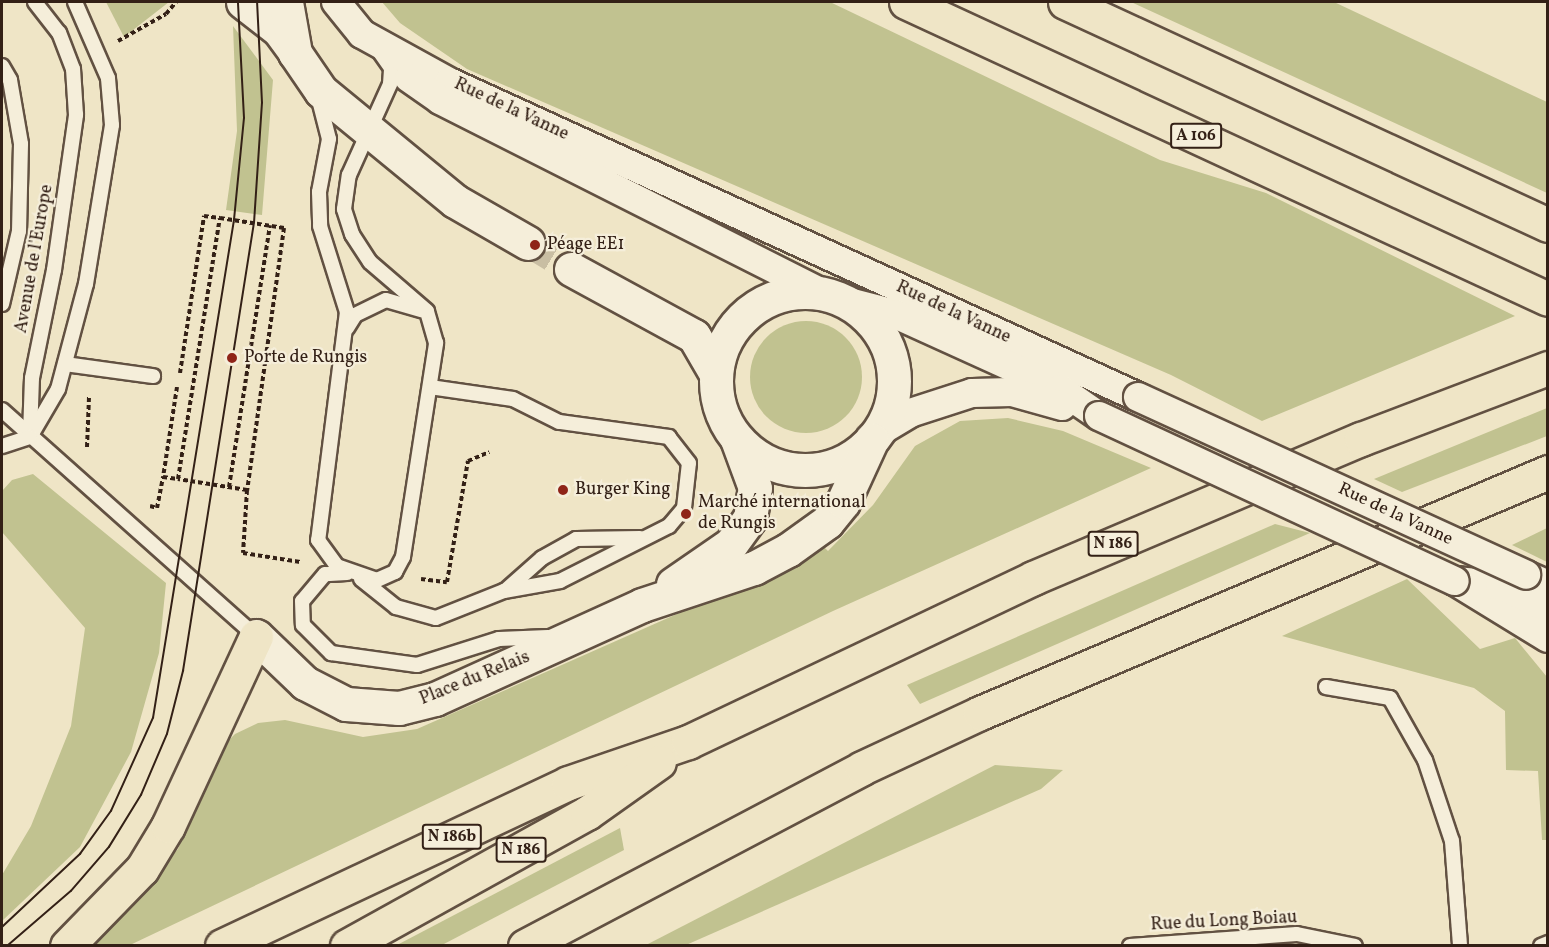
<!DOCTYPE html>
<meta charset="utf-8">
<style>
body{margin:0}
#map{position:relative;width:1549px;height:947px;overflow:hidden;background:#efe5c6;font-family:Vollkorn,serif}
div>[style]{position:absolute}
.green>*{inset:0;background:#c1c290}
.round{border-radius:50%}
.minor-tunnel>*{height:28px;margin-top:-14px;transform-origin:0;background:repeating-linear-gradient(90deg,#c9bea3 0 28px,transparent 0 42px)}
.path>*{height:4px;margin-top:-2px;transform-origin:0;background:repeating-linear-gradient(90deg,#332016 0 4.5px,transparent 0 7.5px)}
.roads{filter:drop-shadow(2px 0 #625142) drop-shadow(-2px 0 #625142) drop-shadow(0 2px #625142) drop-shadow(0 -2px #625142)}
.service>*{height:14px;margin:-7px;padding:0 7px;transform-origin:7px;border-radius:7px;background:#f5eeda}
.minor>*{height:28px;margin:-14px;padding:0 14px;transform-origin:14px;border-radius:14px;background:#f5eeda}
.secondary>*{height:33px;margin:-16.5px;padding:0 16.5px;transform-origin:16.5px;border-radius:16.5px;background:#f5eeda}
.secondary>.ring{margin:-16.5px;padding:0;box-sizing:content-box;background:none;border:33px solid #f5eeda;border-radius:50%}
.trunk>*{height:33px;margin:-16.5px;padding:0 16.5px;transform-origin:16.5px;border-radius:16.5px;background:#efe5c6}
.motorway>*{height:33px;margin:-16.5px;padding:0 16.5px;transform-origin:16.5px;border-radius:16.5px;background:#efe5c6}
.tram>*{height:1.5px;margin:-0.75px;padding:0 0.75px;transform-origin:0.75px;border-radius:0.75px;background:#332016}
.bridges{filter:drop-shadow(2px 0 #625142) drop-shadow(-2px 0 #625142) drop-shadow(0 2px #625142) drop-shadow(0 -2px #625142)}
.minor-bridge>*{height:28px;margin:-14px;padding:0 14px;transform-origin:14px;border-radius:14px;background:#f5eeda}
.dots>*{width:16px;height:16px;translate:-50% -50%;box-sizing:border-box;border:3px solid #f5eeda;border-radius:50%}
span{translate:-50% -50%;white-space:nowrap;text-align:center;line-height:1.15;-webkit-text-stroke:4.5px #f5eeda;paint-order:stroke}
.shield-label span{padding:2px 4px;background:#f5eeda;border:2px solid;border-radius:4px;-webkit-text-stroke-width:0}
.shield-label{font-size:16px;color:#332016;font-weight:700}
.street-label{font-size:18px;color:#332016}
.poi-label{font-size:18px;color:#332016}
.left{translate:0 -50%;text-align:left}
.frame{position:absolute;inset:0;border:3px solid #332016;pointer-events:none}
</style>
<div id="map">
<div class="green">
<i style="clip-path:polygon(106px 2px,169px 2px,124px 37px)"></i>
<i style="clip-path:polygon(382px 2px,830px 2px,1160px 160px,1266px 193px,1515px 316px,1262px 421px,1171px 375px,467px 69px,400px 23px)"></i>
<i style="clip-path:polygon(1131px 2px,1334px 2px,1547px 102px,1547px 193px)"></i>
<i style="clip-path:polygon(233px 26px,273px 80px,262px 215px,226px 210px,237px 131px)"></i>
<i class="round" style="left:750px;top:321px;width:112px;height:112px"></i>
<i style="clip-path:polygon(1547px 408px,1547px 436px,1402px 492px,1374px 479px)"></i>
<i style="clip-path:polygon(1008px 418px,1063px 431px,1151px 468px,833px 611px,130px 945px,88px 945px,178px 849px,215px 754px,235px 734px,258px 723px,285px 720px,363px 737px,417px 729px,797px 561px,821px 544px,828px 551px,873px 505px,915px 446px,960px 421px)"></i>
<i style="clip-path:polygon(33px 474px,166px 583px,159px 653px,131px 752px,80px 847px,2px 921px,2px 875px,31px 826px,71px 726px,85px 628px,2px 532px,2px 491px,12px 480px)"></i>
<i style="clip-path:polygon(1275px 524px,1310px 533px,920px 704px,907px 685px)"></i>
<i style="clip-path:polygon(1547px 528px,1547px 562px,1512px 545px)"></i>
<i style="clip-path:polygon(1407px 579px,1480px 649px,1515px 638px,1547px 677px,1547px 840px,1542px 840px,1538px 771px,1506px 770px,1505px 711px,1474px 688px,1282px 636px)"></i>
<i style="clip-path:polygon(995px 765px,1063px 770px,1041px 789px,686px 945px,646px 945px)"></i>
<i style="clip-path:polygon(620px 828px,624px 850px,442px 945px,397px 945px)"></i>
</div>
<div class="minor-tunnel">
<i style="left:528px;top:243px;width:50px;rotate:31.2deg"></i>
</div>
<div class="path">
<i style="left:118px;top:41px;width:55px;rotate:-29.4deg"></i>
<i style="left:166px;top:14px;width:16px;rotate:-50deg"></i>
<i style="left:180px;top:373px;width:159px;rotate:-81.3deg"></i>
<i style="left:204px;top:216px;width:16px;rotate:7deg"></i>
<i style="left:220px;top:218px;width:65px;rotate:8.9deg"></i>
<i style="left:284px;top:228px;width:265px;rotate:98deg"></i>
<i style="left:247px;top:490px;width:70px;rotate:-170.9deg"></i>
<i style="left:178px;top:479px;width:264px;rotate:-80.9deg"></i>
<i style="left:177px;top:387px;width:91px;rotate:98.8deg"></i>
<i style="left:163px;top:477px;width:15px;rotate:8deg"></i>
<i style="left:87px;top:447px;width:50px;rotate:-87.7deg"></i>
<i style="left:229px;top:487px;width:265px;rotate:-81.1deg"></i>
<i style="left:247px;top:490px;width:63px;rotate:93.6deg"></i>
<i style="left:243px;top:553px;width:58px;rotate:9deg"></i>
<i style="left:150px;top:506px;width:7px;rotate:16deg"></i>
<i style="left:157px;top:508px;width:32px;rotate:-79deg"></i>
<i style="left:421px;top:579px;width:26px;rotate:7deg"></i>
<i style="left:447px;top:582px;width:123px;rotate:-80.2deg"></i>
<i style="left:468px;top:461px;width:23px;rotate:-23deg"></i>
</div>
<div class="roads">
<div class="service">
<i style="left:2px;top:66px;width:16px;rotate:60deg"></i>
<i style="left:10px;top:80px;width:65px;rotate:80.2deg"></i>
<i style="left:21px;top:144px;width:87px;rotate:91.3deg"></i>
<i style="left:19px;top:231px;width:75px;rotate:103.1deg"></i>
<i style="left:319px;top:100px;width:40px;rotate:75.6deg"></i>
<i style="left:329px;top:139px;width:54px;rotate:100.7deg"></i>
<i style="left:319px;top:192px;width:34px;rotate:88deg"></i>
<i style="left:320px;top:226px;width:90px;rotate:72.6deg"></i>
<i style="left:347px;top:312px;width:230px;rotate:97.2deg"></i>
<i style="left:318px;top:540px;width:32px;rotate:54deg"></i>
<i style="left:337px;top:566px;width:42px;rotate:19.3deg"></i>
<i style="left:377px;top:580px;width:20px;rotate:-24deg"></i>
<i style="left:395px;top:572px;width:17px;rotate:-62deg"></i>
<i style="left:403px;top:557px;width:217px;rotate:-81.2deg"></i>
<i style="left:436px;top:343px;width:33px;rotate:-106deg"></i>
<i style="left:427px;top:311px;width:75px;rotate:-139.3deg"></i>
<i style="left:370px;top:262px;width:33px;rotate:-123deg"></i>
<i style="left:352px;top:234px;width:26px;rotate:-108deg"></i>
<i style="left:344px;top:209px;width:34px;rotate:-82deg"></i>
<i style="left:349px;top:175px;width:100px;rotate:-65.7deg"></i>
<i style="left:390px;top:84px;width:16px;rotate:-86deg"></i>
<i style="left:391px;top:68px;width:19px;rotate:-125deg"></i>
<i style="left:347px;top:328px;width:15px;rotate:-58deg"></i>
<i style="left:355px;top:315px;width:34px;rotate:-26deg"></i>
<i style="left:386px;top:300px;width:37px;rotate:16deg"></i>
<i style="left:65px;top:364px;width:89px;rotate:7.8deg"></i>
<i style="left:2px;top:410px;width:340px;rotate:41.7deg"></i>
<i style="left:30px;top:435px;width:57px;rotate:-88deg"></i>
<i style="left:32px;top:378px;width:110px;rotate:-78.5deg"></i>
<i style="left:54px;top:270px;width:157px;rotate:-81.9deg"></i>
<i style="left:76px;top:115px;width:46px;rotate:-93.7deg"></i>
<i style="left:73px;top:69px;width:39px;rotate:-111deg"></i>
<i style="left:59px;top:33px;width:39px;rotate:-128deg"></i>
<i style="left:30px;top:437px;width:56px;rotate:-59.7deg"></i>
<i style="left:58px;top:389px;width:109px;rotate:-75.1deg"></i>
<i style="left:86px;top:284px;width:161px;rotate:-80.7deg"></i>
<i style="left:112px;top:125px;width:47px;rotate:-94.9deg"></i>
<i style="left:108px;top:78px;width:83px;rotate:-113.5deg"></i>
<i style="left:2px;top:446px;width:29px;rotate:-18deg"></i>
<i style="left:347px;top:573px;width:22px;rotate:177deg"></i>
<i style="left:325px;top:574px;width:35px;rotate:130deg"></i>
<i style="left:302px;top:601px;width:24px;rotate:88deg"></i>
<i style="left:303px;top:625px;width:40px;rotate:45deg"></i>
<i style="left:331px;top:653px;width:87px;rotate:7.9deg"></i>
<i style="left:417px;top:665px;width:86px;rotate:-17.6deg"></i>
<i style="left:499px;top:639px;width:49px;rotate:-2.3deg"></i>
<i style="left:361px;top:579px;width:45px;rotate:38.7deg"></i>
<i style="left:396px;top:607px;width:41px;rotate:15.4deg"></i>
<i style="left:436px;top:618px;width:73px;rotate:-21.7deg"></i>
<i style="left:504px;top:591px;width:57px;rotate:-10.1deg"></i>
<i style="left:560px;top:581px;width:122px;rotate:-26.8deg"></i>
<i style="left:669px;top:526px;width:23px;rotate:-50deg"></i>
<i style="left:684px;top:508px;width:45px;rotate:-83.7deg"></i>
<i style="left:689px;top:463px;width:33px;rotate:-128deg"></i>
<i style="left:669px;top:437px;width:111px;rotate:-172.2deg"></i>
<i style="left:559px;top:422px;width:51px;rotate:-153.4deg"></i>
<i style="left:513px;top:399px;width:84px;rotate:-171.8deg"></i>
<i style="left:506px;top:590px;width:48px;rotate:-41.6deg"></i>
<i style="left:542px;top:558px;width:39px;rotate:-29deg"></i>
<i style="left:576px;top:539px;width:64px;rotate:-0.9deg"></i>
<i style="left:1326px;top:687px;width:65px;rotate:9.8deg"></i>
<i style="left:1390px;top:698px;width:71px;rotate:60.6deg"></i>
<i style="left:1425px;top:760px;width:85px;rotate:71.6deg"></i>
<i style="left:1452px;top:841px;width:105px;rotate:85.6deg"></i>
<i style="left:1130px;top:946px;width:167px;rotate:-4.1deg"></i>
<i style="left:1297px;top:934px;width:59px;rotate:11.7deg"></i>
<i style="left:1541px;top:946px;width:8px;rotate:-23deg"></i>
</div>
<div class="minor">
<i style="left:336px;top:2px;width:41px;rotate:50.9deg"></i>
<i style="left:362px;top:34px;width:99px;rotate:28.9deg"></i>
<i style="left:449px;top:82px;width:758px;rotate:24.57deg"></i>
<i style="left:409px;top:78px;width:38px;rotate:35deg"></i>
<i style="left:440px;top:100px;width:428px;rotate:26.8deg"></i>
<i style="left:845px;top:301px;width:52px;rotate:14.6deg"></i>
<i style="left:895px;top:314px;width:181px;rotate:24.4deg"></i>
<i style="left:1060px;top:389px;width:47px;rotate:34.7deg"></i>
<i style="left:877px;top:433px;width:39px;rotate:-31deg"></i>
<i style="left:910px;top:413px;width:65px;rotate:-17.9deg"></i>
<i style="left:972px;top:393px;width:40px;rotate:-1.4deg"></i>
<i style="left:1012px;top:392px;width:52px;rotate:15.6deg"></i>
<i style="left:1526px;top:575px;width:24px;rotate:24deg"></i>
<i style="left:1455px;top:581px;width:109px;rotate:31.5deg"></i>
<i style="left:1455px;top:581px;width:45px;rotate:5.1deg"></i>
<i style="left:1500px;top:585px;width:53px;rotate:25.6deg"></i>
</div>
<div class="secondary">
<i style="left:243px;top:2px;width:46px;rotate:37.9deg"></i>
<i style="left:279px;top:30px;width:24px;rotate:54deg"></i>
<i style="left:286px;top:2px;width:52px;rotate:80deg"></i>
<i style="left:295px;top:53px;width:46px;rotate:55.6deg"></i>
<i style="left:321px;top:91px;width:173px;rotate:39.4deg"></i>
<i style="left:455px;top:201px;width:84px;rotate:29.9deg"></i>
<i style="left:571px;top:269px;width:140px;rotate:28.6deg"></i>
<i style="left:694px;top:336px;width:44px;rotate:59.9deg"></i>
<i class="ring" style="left:716px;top:292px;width:145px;height:145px"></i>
<i style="left:673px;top:584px;width:70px;rotate:-34.6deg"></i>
<i style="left:731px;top:544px;width:32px;rotate:-54deg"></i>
<i style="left:750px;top:518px;width:30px;rotate:-81deg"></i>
<i style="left:755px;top:488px;width:52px;rotate:-110.2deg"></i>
<i style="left:256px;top:636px;width:68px;rotate:43.8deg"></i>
<i style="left:305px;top:683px;width:46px;rotate:27.1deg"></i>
<i style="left:346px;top:704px;width:53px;rotate:4.3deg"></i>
<i style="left:399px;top:708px;width:37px;rotate:-14deg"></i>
<i style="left:435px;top:699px;width:227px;rotate:-24.4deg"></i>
<i style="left:642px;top:605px;width:118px;rotate:-18.3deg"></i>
<i style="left:754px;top:568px;width:38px;rotate:-28deg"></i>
<i style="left:788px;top:550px;width:48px;rotate:-35.7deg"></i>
<i style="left:827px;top:522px;width:26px;rotate:-51deg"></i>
<i style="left:843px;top:502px;width:69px;rotate:-65.3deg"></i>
</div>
<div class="trunk">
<i style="left:67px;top:946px;width:107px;rotate:-45.8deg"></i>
<i style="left:142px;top:869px;width:50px;rotate:-58.8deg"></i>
<i style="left:168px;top:826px;width:209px;rotate:-65.1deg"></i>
<i style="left:222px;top:946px;width:382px;rotate:-25.2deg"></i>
<i style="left:568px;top:783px;width:127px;rotate:-18.9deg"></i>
<i style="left:688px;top:742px;width:382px;rotate:-25.4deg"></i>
<i style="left:1033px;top:578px;width:356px;rotate:-23deg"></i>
<i style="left:1361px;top:439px;width:200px;rotate:-20.8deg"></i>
<i style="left:347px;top:946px;width:274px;rotate:-29deg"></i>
<i style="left:587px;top:813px;width:88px;rotate:-35.3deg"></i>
<i style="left:525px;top:946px;width:381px;rotate:-27.8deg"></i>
<i style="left:862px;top:768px;width:130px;rotate:-25deg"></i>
<i style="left:980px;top:713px;width:617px;rotate:-22.99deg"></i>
</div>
<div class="motorway">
<i style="left:906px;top:2px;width:707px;rotate:24.83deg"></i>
<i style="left:1065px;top:2px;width:532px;rotate:24.78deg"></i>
</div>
</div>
<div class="tram">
<i style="left:2px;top:927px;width:107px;rotate:-43.1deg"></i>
<i style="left:80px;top:854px;width:53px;rotate:-54.2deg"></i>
<i style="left:111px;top:811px;width:102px;rotate:-65.7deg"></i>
<i style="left:153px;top:718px;width:505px;rotate:-80.76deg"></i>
<i style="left:234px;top:220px;width:102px;rotate:-84.4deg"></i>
<i style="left:244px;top:118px;width:116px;rotate:-93deg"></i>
<i style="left:7px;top:946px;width:84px;rotate:-40.7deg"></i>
<i style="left:71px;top:891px;width:58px;rotate:-49.2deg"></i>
<i style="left:109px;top:847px;width:61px;rotate:-58.4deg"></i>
<i style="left:141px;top:795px;width:66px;rotate:-66.9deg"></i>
<i style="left:167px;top:734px;width:65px;rotate:-75.7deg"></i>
<i style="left:183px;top:671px;width:454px;rotate:-81deg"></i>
<i style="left:254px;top:223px;width:120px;rotate:-86.2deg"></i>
<i style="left:262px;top:103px;width:101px;rotate:-92.8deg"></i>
</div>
<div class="bridges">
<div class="minor-bridge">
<i style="left:1138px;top:397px;width:427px;rotate:24.6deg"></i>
<i style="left:1099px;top:416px;width:392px;rotate:24.9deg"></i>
</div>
</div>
<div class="dots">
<i style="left:535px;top:245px;background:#8f2418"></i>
<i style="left:232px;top:358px;background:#8f2418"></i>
<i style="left:563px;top:490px;background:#8f2418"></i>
<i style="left:686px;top:514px;background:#8f2418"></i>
</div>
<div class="shield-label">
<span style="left:1196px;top:136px">A 106</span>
<span style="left:1113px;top:544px">N 186</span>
<span style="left:452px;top:837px">N 186b</span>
<span style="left:521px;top:850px">N 186</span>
</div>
<div class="street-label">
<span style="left:511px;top:110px;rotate:25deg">Rue de la Vanne</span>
<span style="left:35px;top:259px;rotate:-80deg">Avenue de l'Europe</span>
<span style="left:953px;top:313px;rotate:25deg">Rue de la Vanne</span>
<span style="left:1395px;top:515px;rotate:25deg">Rue de la Vanne</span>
<span style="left:475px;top:679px;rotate:-22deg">Place du Relais</span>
<span style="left:1224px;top:922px;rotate:-3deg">Rue du Long Boiau</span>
</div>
<div class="poi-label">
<span class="left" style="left:547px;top:245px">Péage EE1</span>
<span class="left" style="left:244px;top:358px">Porte de Rungis</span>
<span class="left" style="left:575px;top:490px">Burger King</span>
<span class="left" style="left:698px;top:514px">Marché international<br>de Rungis</span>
</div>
<div class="frame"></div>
</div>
